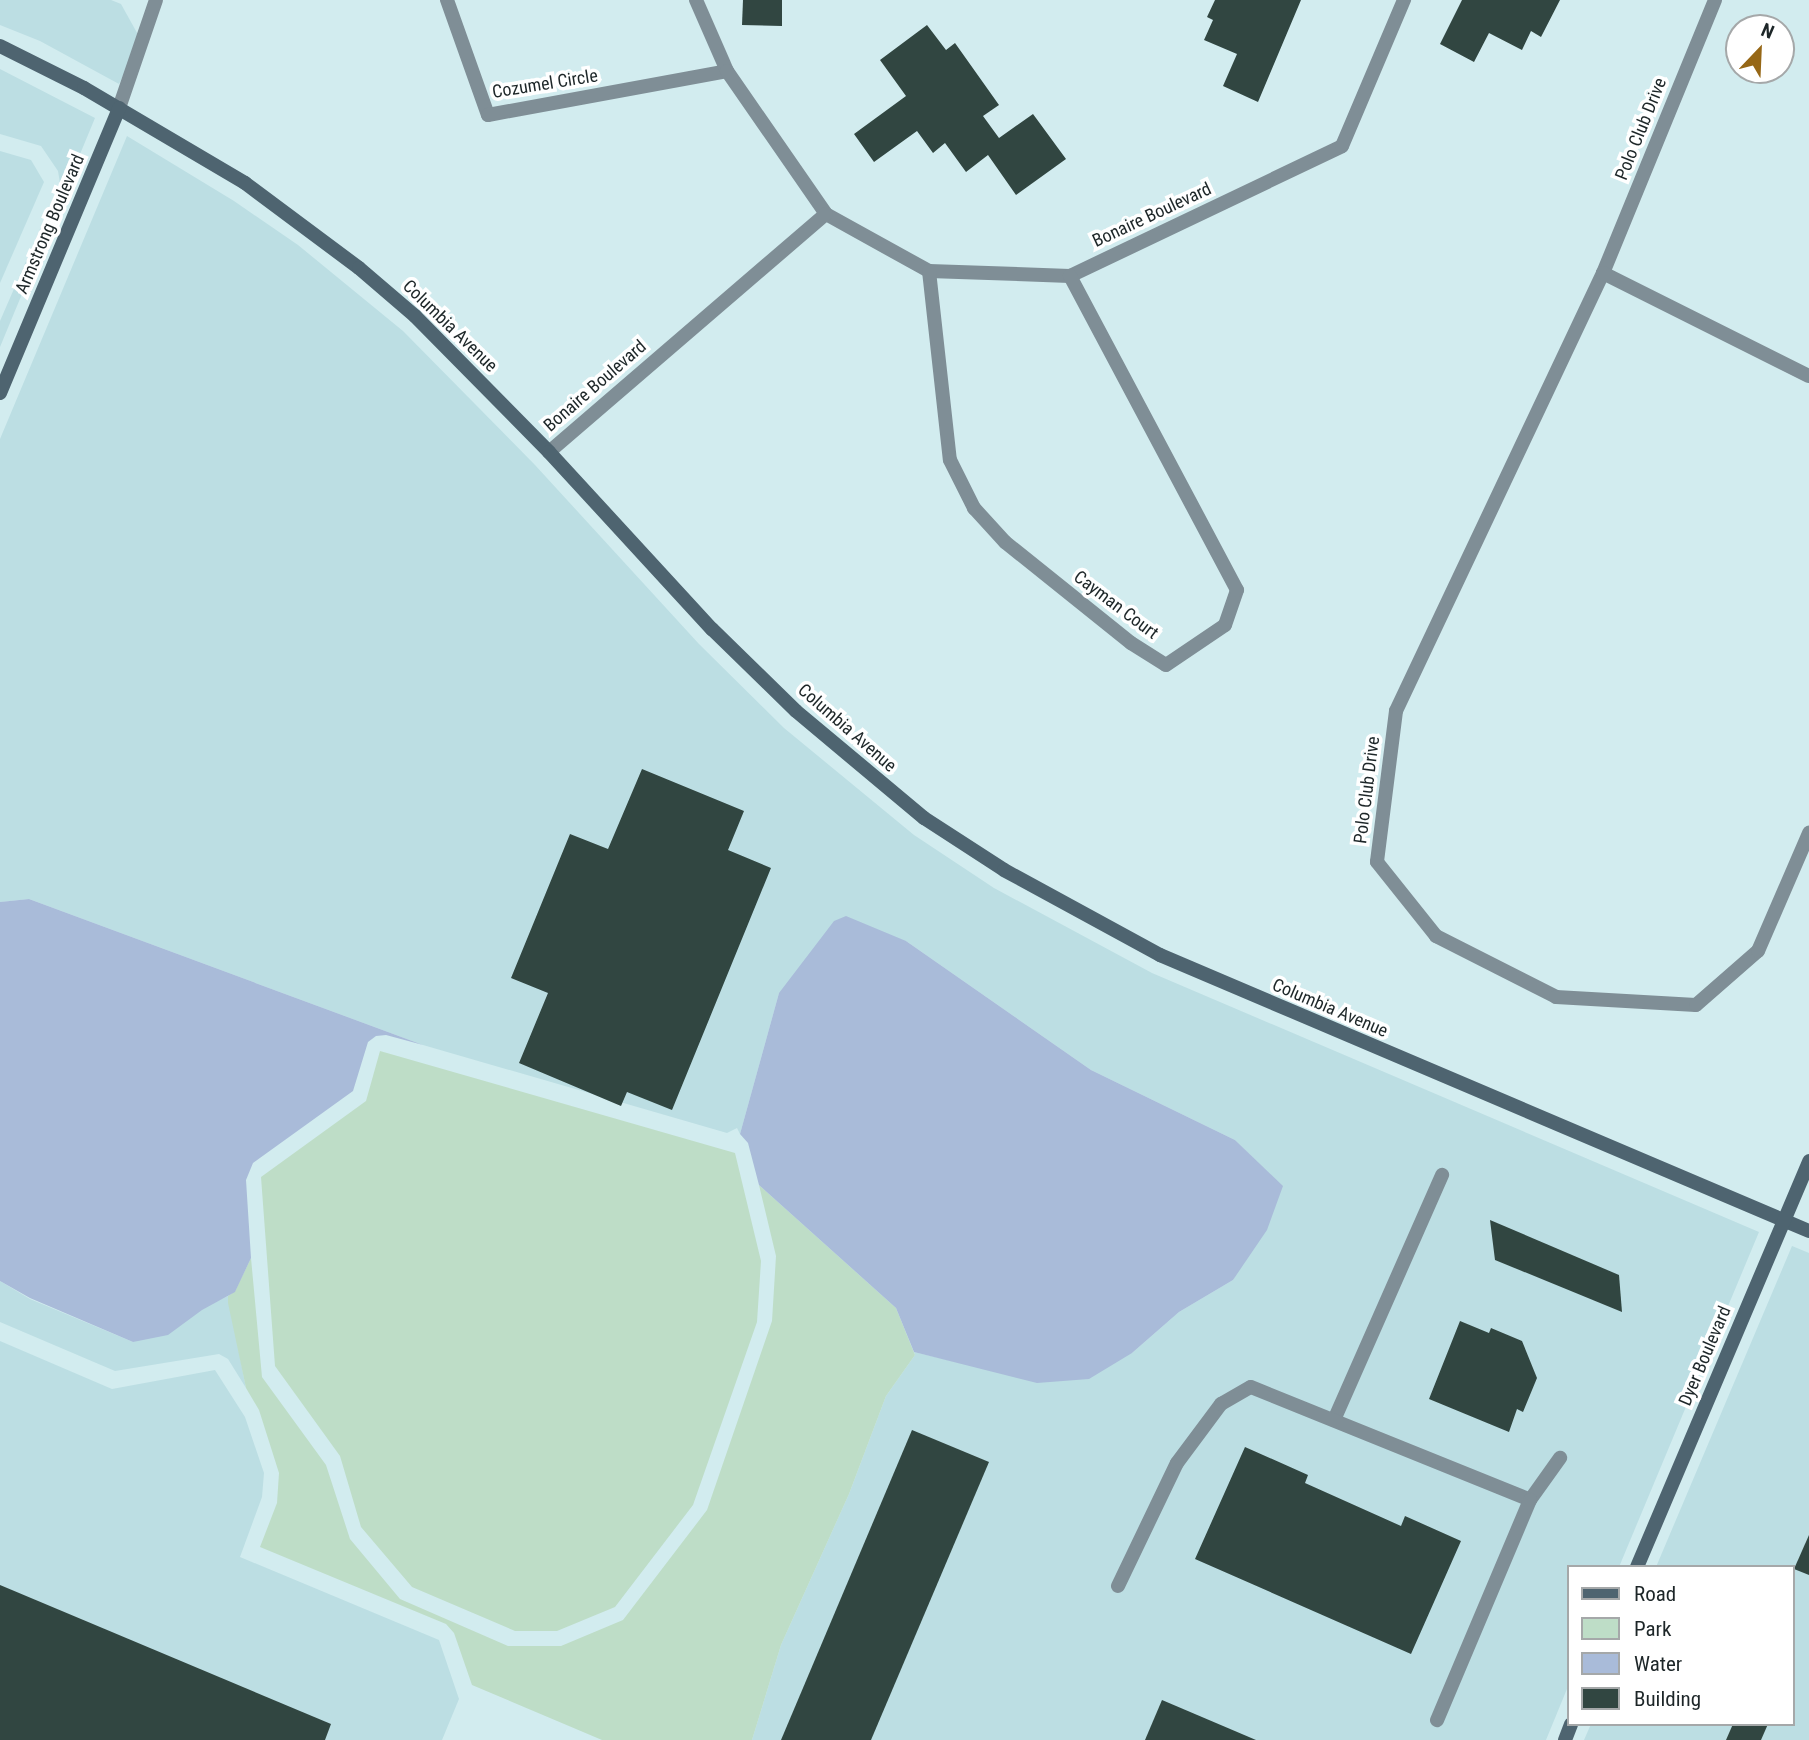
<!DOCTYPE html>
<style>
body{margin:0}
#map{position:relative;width:1809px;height:1740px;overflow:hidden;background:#d2ecef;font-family:"Roboto Condensed",sans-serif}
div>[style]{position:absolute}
.built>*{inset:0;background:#bcdee3}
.green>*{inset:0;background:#beddc7}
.water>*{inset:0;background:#a9bbd9}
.building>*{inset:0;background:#314641}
.lane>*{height:14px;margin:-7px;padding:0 7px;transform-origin:7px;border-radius:7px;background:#7f8e96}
.street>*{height:14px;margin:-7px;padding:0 7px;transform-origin:7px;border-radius:7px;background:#7f8e96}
.secondary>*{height:14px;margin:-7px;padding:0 7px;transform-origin:7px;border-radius:7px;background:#4e6470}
span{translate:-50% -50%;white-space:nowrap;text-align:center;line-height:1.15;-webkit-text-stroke:7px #fff;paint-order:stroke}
.street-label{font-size:18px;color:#1d2628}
.legend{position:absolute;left:1567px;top:1565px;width:228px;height:161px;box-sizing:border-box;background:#fff;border:2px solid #a5a8a9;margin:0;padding:9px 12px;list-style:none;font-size:21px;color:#1d2628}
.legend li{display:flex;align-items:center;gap:14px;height:35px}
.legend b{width:35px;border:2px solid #a5a8a9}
.north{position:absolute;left:1725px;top:14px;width:70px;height:70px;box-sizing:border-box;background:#fff;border:2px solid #a5a8a9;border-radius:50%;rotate:23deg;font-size:19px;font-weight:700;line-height:28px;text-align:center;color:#1d2628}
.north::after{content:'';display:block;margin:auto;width:24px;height:32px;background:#966716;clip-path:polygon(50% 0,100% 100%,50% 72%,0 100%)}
</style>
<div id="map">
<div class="built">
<i style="clip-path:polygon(0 0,111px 0,121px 4px,141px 40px,119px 84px,40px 41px,0 25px)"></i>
<i style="clip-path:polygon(0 69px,95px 118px,0 347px,0 321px,60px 183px,58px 171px,41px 146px,0 134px)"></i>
<i style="clip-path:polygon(127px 136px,234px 201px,298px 245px,403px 331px,535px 465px,699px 644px,784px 728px,914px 835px,994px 888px,1152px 973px,1759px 1232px,1619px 1567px,1569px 1567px,1569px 1684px,1546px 1740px,752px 1740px,781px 1645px,849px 1494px,886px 1396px,915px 1355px,914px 1352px,956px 1362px,1132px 1353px,1179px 1312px,1233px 1280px,1282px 1186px,1235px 1140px,1091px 1070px,906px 941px,779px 993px,740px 1134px,737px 1128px,727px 1133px,423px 1045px,29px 899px,0 902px,0 439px)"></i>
<i style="clip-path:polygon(0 151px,31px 160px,44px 182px,0 283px)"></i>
<i style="clip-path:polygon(1792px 1246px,1809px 1253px,1809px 1740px,1584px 1740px,1591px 1724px,1793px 1724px,1793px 1567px,1656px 1567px)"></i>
<i style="clip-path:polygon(0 1281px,30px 1299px,133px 1342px,228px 1296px,246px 1388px,228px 1359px,219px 1354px,115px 1371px,0 1322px)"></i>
<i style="clip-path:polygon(0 1341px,112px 1389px,215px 1370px,245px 1417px,264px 1473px,262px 1497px,240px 1557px,439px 1640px,459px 1699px,442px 1740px,0 1740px)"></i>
</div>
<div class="green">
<i style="clip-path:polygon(380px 1051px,735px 1153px,761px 1261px,757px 1322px,693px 1505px,615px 1607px,557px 1631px,515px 1631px,412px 1587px,361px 1527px,340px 1456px,275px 1366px,261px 1177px,366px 1101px)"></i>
<i style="clip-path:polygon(759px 1185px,896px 1308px,915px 1355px,886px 1396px,849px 1494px,781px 1645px,752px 1740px,602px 1740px,472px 1685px,454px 1633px,446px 1624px,260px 1547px,277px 1503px,279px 1473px,259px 1410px,246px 1388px,228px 1303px,228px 1296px,235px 1291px,251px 1258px,262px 1377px,326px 1465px,350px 1539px,400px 1599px,508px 1646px,561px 1646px,623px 1620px,707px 1510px,772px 1321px,776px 1256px)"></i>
</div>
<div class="water">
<i style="clip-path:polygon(29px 899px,423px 1045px,386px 1035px,376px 1036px,368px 1042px,353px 1091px,253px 1163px,246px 1180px,251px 1258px,235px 1292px,202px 1310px,168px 1335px,133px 1342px,30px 1298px,0 1281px,0 902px)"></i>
<i style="clip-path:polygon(846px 916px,906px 941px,1091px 1070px,1235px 1140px,1283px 1186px,1267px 1230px,1233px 1280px,1179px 1312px,1132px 1353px,1089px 1379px,1037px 1383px,914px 1352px,896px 1308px,759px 1185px,748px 1143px,740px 1134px,779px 993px,834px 921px)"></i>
</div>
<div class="building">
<i style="clip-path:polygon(743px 0,782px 0,782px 26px,742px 25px)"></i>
<i style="clip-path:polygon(1215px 0,1301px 0,1258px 102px,1223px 86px,1237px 54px,1204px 40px,1213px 20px,1207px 17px)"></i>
<i style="clip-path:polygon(1462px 0,1560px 0,1541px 37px,1531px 31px,1522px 50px,1489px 33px,1474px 62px,1440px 44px)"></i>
<i style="clip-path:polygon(927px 25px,946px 50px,955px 43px,999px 105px,983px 116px,999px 138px,1033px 114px,1066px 159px,1016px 195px,988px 155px,966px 172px,945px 143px,933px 153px,917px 131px,874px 162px,854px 134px,906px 96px,880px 60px)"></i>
<i style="clip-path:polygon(642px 769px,744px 811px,728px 850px,771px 868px,672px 1110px,627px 1092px,621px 1106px,519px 1063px,548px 993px,511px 978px,570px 834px,608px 849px)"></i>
<i style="clip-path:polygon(1490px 1220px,1619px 1275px,1622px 1312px,1495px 1260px)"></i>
<i style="clip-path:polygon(1460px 1321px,1489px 1333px,1491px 1328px,1522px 1341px,1537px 1378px,1523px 1412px,1517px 1409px,1509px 1432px,1429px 1399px)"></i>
<i style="clip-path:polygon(912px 1430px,989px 1462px,871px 1740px,781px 1740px)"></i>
<i style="clip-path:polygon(1245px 1447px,1308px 1475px,1305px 1483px,1401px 1526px,1405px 1516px,1461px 1541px,1411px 1654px,1195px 1559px)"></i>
<i style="clip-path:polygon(1809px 1535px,1809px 1575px,1794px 1569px)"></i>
<i style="clip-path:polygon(0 1585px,331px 1724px,325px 1740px,0 1740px)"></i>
<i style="clip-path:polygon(1162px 1700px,1256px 1740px,1145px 1740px)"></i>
<i style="clip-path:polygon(1733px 1724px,1768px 1724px,1761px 1740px,1726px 1740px)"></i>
</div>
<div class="lane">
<i style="left:1715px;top:0;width:295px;rotate:112.3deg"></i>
<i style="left:1603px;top:273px;width:484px;rotate:115.3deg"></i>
<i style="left:1396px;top:711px;width:152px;rotate:97.2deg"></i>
<i style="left:1377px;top:862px;width:95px;rotate:51.4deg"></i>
<i style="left:1436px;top:936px;width:135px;rotate:26.9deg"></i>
<i style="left:1556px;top:997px;width:140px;rotate:3.3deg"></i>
<i style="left:1696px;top:1005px;width:82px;rotate:-41.1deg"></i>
<i style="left:1758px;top:951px;width:129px;rotate:-66.6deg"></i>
<i style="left:119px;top:108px;width:114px;rotate:-71.1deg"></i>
<i style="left:1603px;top:273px;width:230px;rotate:26.6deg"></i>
<i style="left:1334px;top:1420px;width:268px;rotate:-66.2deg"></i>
<i style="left:1530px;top:1500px;width:52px;rotate:-54.5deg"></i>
<i style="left:1118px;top:1586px;width:136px;rotate:-64.4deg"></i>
<i style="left:1177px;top:1463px;width:74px;rotate:-53.3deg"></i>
<i style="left:1221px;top:1404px;width:34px;rotate:-30deg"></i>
<i style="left:1251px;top:1387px;width:301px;rotate:22deg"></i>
<i style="left:1530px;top:1500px;width:239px;rotate:112.9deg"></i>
</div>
<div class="street">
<i style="left:447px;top:0;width:122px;rotate:70.4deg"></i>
<i style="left:488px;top:115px;width:243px;rotate:-10.4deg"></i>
<i style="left:696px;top:0;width:77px;rotate:66.4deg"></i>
<i style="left:727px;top:71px;width:174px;rotate:55.3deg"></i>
<i style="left:826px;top:214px;width:118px;rotate:29deg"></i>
<i style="left:929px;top:271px;width:141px;rotate:2deg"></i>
<i style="left:1070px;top:276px;width:301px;rotate:-25.5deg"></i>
<i style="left:1342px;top:146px;width:159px;rotate:-67deg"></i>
<i style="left:929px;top:271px;width:190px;rotate:83.7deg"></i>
<i style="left:950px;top:460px;width:54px;rotate:63.4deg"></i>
<i style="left:974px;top:508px;width:46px;rotate:47.6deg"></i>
<i style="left:1005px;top:542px;width:161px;rotate:38.7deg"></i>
<i style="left:1131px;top:643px;width:41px;rotate:32.2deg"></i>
<i style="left:1166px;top:665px;width:71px;rotate:-34.1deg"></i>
<i style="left:1225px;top:625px;width:37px;rotate:-71deg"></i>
<i style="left:1237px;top:590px;width:356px;rotate:-118deg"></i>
<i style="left:549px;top:452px;width:365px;rotate:-40.7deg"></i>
</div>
<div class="secondary">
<i style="left:0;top:46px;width:94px;rotate:26.6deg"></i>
<i style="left:84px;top:88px;width:187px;rotate:30.5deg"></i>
<i style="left:245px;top:183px;width:142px;rotate:36.7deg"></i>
<i style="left:359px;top:268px;width:74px;rotate:40.6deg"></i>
<i style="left:415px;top:316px;width:191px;rotate:45.4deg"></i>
<i style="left:549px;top:452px;width:241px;rotate:47.4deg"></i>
<i style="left:712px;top:629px;width:117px;rotate:44.3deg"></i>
<i style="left:796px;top:711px;width:167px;rotate:39.9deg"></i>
<i style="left:924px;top:818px;width:95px;rotate:33deg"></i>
<i style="left:1004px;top:870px;width:178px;rotate:28.6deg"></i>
<i style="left:1160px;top:955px;width:705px;rotate:23.04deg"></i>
<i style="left:0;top:393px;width:309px;rotate:-67.3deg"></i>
<i style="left:1637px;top:1567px;width:441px;rotate:-67deg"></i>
<i style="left:1565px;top:1740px;width:17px;rotate:-69deg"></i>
</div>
<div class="street-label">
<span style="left:545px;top:84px;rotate:-9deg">Cozumel Circle</span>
<span style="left:1641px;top:129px;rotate:-68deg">Polo Club Drive</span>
<span style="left:1152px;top:215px;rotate:-25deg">Bonaire Boulevard</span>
<span style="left:50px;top:224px;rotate:-67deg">Armstrong Boulevard</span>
<span style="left:450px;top:326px;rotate:44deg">Columbia Avenue</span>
<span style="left:595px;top:386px;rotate:-41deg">Bonaire Boulevard</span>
<span style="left:1116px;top:605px;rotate:37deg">Cayman Court</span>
<span style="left:847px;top:728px;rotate:41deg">Columbia Avenue</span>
<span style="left:1367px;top:790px;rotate:-83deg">Polo Club Drive</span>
<span style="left:1330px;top:1008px;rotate:23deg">Columbia Avenue</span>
<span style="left:1705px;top:1356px;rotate:-67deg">Dyer Boulevard</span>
</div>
<ul class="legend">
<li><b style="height:9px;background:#4e6470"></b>Road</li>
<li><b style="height:19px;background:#beddc7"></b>Park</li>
<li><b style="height:19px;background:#a9bbd9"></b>Water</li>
<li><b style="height:19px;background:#314641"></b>Building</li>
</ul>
<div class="north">N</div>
</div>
